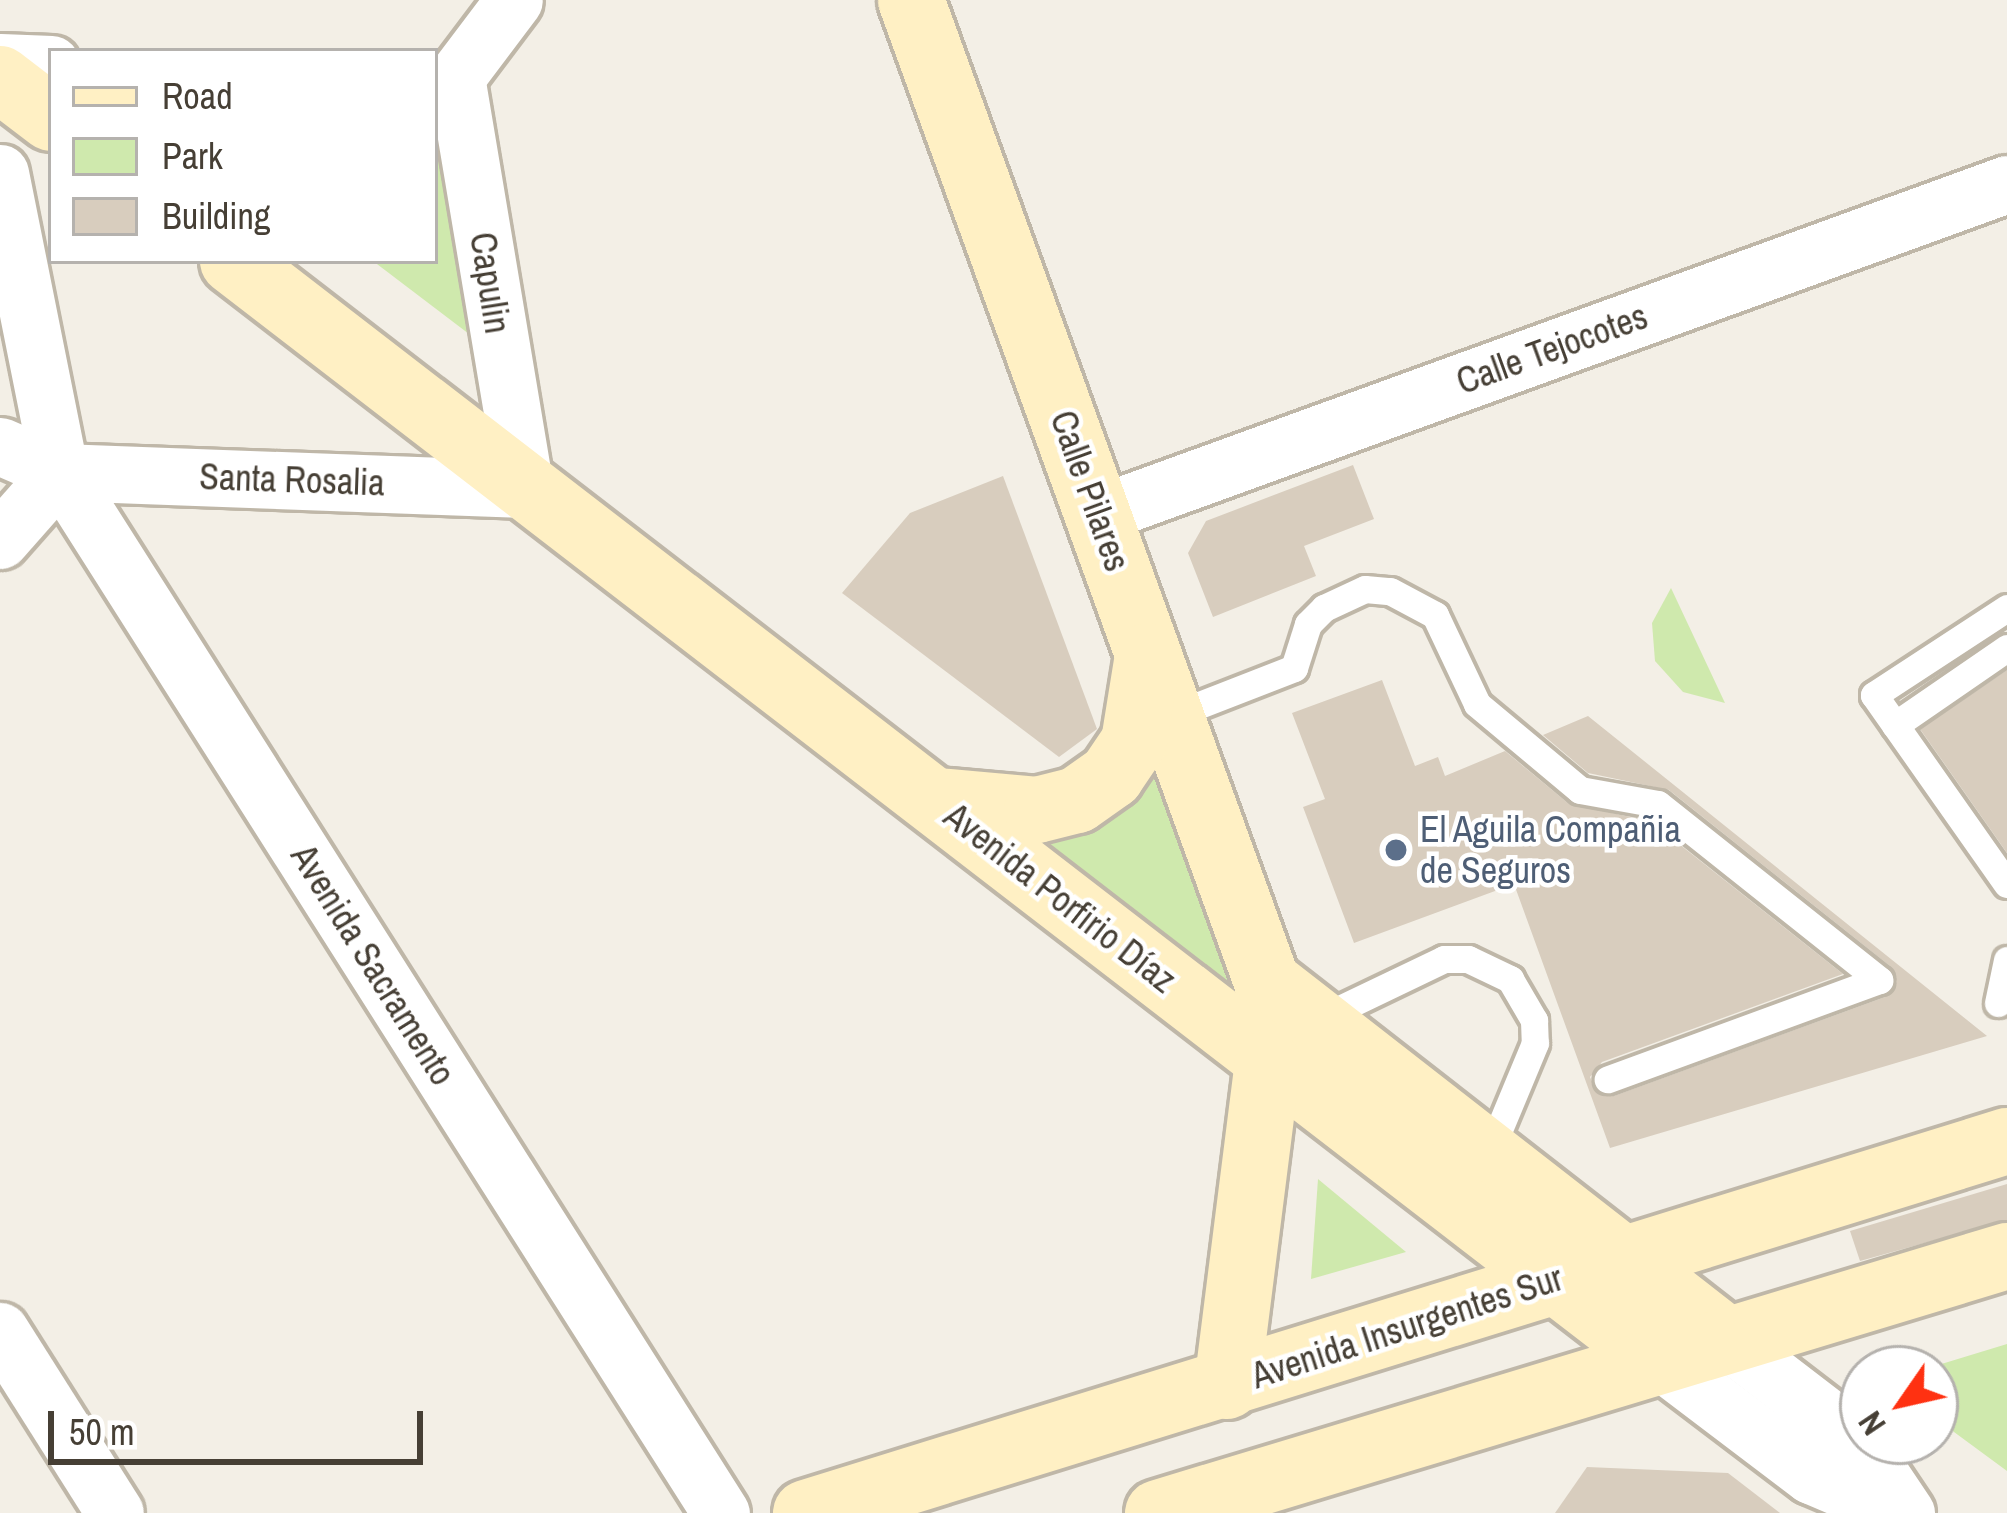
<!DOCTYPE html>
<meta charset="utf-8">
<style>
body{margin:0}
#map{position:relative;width:2007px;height:1513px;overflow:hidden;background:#f3efe6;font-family:"Archivo Narrow",sans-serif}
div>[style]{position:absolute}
.green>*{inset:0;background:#cfe9ad}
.building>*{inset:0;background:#d8cdbe}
.roads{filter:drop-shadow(3px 0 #bfb7a8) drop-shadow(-3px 0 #bfb7a8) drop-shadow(0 3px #bfb7a8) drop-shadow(0 -3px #bfb7a8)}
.lane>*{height:27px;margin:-13.5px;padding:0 13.5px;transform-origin:13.5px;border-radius:13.5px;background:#fff}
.street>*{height:57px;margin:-28.5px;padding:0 28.5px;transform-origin:28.5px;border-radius:28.5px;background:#fff}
.secondary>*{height:66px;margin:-33px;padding:0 33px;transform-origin:33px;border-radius:33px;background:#fff0c4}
.dots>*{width:33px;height:33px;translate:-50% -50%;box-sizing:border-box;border:6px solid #fff;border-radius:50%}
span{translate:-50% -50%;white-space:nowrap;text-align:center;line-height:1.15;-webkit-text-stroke:9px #fff;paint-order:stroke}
.street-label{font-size:36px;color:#463f35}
.service-label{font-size:36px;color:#4e5e75}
.left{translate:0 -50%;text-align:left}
.legend{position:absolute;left:48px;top:48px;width:390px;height:216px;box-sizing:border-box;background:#fff;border:3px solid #b5b2ae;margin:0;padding:15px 21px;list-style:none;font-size:36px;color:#463f35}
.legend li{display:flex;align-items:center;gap:24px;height:60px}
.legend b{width:60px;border:3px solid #b5b2ae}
.north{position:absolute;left:1839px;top:1345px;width:120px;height:120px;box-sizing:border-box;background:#fff;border:3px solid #b5b2ae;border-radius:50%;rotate:236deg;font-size:33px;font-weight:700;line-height:48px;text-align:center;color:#463f35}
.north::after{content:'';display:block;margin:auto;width:42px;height:54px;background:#ff3111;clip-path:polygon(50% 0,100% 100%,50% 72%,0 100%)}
.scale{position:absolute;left:48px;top:1411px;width:375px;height:54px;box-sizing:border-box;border:6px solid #463f35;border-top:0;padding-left:15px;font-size:36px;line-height:42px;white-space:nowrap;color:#463f35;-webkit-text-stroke:9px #fff;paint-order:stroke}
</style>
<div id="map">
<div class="green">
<i style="clip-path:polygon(435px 124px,473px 337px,373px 261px,435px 261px)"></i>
<i style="clip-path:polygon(1671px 588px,1725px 703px,1683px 692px,1655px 661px,1652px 623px)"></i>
<i style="clip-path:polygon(1153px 758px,1243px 997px,1044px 842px,1082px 831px)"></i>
<i style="clip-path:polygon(1318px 1179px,1406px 1252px,1311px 1279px)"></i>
<i style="clip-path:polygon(2007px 1344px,2007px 1471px,1935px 1418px,1935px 1369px,1925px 1369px)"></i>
</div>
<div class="building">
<i style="clip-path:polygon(1353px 465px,1374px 519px,1304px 546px,1316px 576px,1213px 617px,1188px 553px,1206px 521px)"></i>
<i style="clip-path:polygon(1003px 476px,1097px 729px,1059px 757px,842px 593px,910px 513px)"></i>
<i style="clip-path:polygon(2007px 670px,2007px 853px,1920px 729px)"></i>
<i style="clip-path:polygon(1382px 680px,1415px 766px,1438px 757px,1445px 776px,1505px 751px,1569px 804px,1650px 821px,1843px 974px,1602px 1062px,1590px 1077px,1597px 1093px,1614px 1096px,1885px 997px,1897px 982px,1890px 966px,1669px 790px,1588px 773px,1543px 735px,1588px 716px,1987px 1036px,1610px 1148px,1514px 884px,1354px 943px,1303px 807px,1325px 799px,1292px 713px)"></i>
<i style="clip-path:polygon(2007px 1184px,2007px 1220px,1860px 1261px,1850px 1231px)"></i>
<i style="clip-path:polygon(1587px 1467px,1728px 1473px,1780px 1513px,1555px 1513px)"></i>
</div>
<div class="roads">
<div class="lane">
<i style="left:2007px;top:608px;width:159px;rotate:146.8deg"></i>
<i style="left:1874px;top:695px;width:231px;rotate:54.9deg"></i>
<i style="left:1171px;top:716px;width:132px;rotate:-21.3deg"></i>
<i style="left:1294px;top:668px;width:46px;rotate:-72.3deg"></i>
<i style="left:1308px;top:624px;width:23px;rotate:-45deg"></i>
<i style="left:1324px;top:608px;width:45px;rotate:-24.9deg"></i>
<i style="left:1365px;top:589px;width:25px;rotate:5deg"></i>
<i style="left:1390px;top:591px;width:51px;rotate:28.1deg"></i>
<i style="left:1435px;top:615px;width:98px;rotate:64.7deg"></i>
<i style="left:1477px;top:704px;width:134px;rotate:39.9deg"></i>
<i style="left:1580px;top:790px;width:79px;rotate:10.2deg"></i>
<i style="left:1658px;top:804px;width:283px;rotate:38.5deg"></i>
<i style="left:1879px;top:980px;width:289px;rotate:159.9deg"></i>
<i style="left:1895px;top:725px;width:136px;rotate:-34.5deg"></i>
<i style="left:1998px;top:1003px;width:44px;rotate:-78.2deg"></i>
<i style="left:1319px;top:1019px;width:139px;rotate:-25.6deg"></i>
<i style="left:1444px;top:959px;width:24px"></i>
<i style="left:1468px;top:959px;width:47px;rotate:25.5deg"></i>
<i style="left:1510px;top:979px;width:48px;rotate:59.7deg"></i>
<i style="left:1534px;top:1020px;width:23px;rotate:88deg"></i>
<i style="left:1535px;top:1043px;width:122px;rotate:112.6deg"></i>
</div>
<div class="street">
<i style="left:0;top:62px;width:51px;rotate:2.2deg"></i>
<i style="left:0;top:173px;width:305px;rotate:78.7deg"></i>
<i style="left:0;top:446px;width:65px;rotate:23.4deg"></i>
<i style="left:60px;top:472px;width:1233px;rotate:57.59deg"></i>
<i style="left:60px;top:472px;width:465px;rotate:2.1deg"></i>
<i style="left:525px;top:489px;width:418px;rotate:-99.5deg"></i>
<i style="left:456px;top:77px;width:96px;rotate:-53deg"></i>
<i style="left:1098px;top:514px;width:967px;rotate:-19.95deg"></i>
<i style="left:0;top:540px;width:91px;rotate:-48.6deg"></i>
<i style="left:0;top:1331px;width:215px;rotate:57.7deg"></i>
<i style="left:1724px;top:1338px;width:168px;rotate:37.5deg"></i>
<i style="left:1857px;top:1440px;width:88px;rotate:56.1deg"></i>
<i style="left:1658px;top:1359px;width:192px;rotate:37.2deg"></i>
<i style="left:1811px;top:1475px;width:97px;rotate:23.1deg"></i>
</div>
<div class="secondary">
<i style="left:911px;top:0;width:1045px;rotate:70.07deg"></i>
<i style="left:1267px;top:982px;width:579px;rotate:37.92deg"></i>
<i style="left:0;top:79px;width:64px;rotate:37.4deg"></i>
<i style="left:233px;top:261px;width:1799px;rotate:37.62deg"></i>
<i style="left:938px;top:801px;width:99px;rotate:5.2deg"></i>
<i style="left:1037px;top:810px;width:41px;rotate:-14deg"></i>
<i style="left:1077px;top:800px;width:42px;rotate:-35.2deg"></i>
<i style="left:1111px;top:776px;width:41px;rotate:-55.9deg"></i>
<i style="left:1134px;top:742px;width:87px;rotate:-80.8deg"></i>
<i style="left:1227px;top:1386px;width:326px;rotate:-82.8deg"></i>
<i style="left:806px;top:1513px;width:1257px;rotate:-17.21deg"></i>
<i style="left:1158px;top:1513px;width:887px;rotate:-16.84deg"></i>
</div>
</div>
<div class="dots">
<i style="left:1396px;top:850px;background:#5c6f8a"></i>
</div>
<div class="street-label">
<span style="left:490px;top:283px;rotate:81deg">Capulin</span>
<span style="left:1552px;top:349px;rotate:-20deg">Calle Tejocotes</span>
<span style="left:292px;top:480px;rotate:2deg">Santa Rosalia</span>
<span style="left:1090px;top:491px;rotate:70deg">Calle Pilares</span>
<span style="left:1060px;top:898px;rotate:38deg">Avenida Porfirio Díaz</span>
<span style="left:373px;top:965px;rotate:58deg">Avenida Sacramento</span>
<span style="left:1407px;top:1327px;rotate:-18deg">Avenida Insurgentes Sur</span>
</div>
<div class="service-label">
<span class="left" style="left:1420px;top:850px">El Aguila Compañia<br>de Seguros</span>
</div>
<ul class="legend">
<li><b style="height:15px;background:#fff0c4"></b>Road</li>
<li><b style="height:33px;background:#cfe9ad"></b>Park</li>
<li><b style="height:33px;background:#d8cdbe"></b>Building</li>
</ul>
<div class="north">N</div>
<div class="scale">50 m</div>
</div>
